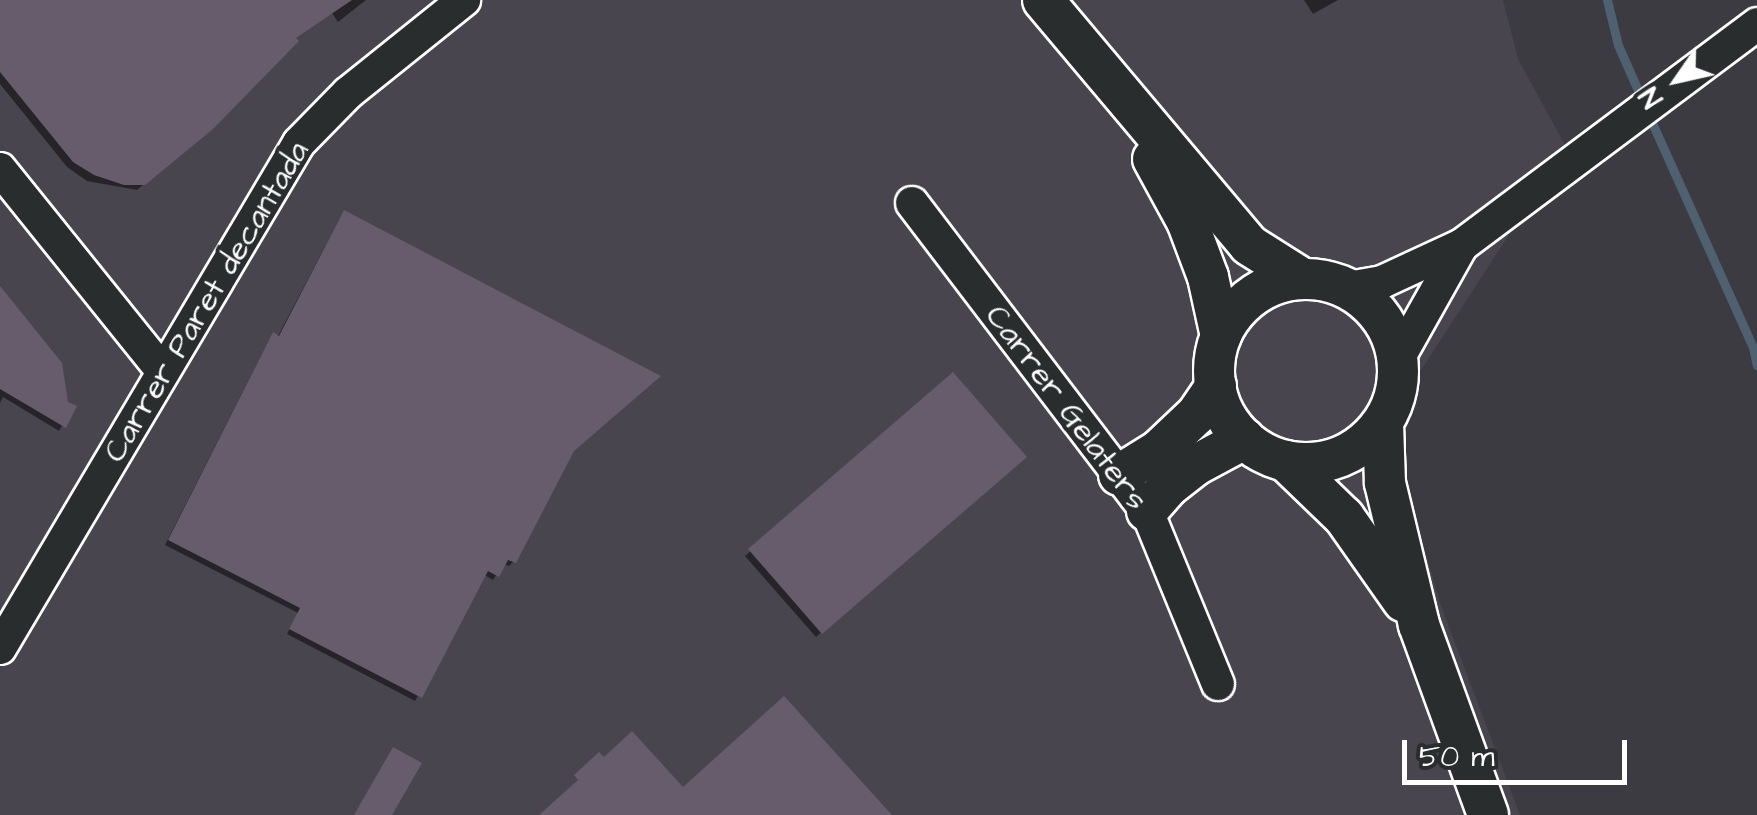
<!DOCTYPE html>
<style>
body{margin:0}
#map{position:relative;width:1757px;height:815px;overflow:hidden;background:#3c3b41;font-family:"Architects Daughter",sans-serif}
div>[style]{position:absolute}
.built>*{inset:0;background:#49454e}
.shadow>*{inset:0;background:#0007}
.stream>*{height:9px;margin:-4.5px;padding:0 4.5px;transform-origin:4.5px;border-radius:4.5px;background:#4f6070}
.building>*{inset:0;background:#675c6c}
.roads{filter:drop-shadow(2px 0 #fff) drop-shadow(-2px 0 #fff) drop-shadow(0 2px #fff) drop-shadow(0 -2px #fff)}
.minor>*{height:32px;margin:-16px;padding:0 16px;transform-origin:16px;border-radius:16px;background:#2a2d2e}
.tertiary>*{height:40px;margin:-20px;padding:0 20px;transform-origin:20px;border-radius:20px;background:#2a2d2e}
.tertiary>.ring{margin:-20px;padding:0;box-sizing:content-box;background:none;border:40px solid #2a2d2e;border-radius:50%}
span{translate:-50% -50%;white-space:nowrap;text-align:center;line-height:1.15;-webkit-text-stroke:8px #2a2d2e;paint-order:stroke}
.street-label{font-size:32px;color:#fff}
.north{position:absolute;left:1627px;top:30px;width:100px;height:100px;-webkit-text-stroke:8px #2a2d2e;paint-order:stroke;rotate:236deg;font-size:28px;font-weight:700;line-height:40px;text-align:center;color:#fff}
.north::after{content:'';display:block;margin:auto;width:35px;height:45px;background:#fff;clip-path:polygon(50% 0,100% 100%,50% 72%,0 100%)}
.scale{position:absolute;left:1402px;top:740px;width:225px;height:45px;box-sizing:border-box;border:5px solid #fff;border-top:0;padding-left:12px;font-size:30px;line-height:35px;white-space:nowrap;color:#fff;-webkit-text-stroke:8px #2a2d2e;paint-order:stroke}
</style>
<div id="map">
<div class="built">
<i style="clip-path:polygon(0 0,1503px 0,1518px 59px,1566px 147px,1388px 421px,1440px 603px,1520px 815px,0 815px)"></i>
</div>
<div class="shadow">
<i style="clip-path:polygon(0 0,366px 0,338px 22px,332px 13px,294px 39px,203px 134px,137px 190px,87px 181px,67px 167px,0 84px)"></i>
<i style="clip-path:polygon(1304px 0,1338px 0,1313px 14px)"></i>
<i style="clip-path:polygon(340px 218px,571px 451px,513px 562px,509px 566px,503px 564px,493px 580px,483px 574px,415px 701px,287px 634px,298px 613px,165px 545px,269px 340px,277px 338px)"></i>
<i style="clip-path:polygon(0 290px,66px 403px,73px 407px,59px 431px,3px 397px,0 403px)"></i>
<i style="clip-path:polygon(953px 375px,1024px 457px,816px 637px,745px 556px)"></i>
</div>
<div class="stream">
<i style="left:1607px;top:0;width:46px;rotate:76.3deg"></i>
<i style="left:1618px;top:45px;width:62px;rotate:66.3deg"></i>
<i style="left:1649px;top:116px;width:253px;rotate:65.8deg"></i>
<i style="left:1753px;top:347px;width:19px;rotate:78deg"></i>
</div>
<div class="building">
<i style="clip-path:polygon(0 0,352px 0,296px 38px,299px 41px,213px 129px,145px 185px,124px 185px,94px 175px,73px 162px,0 72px)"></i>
<i style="clip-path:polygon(344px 210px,661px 376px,574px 451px,516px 563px,508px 560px,499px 577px,488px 571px,422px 698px,289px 629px,300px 608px,168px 540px,273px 332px,279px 336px)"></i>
<i style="clip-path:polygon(0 286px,62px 363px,68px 402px,77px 406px,66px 428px,0 389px)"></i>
<i style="clip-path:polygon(953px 372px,1027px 457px,822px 634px,748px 549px)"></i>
<i style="clip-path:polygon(784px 696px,892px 815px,539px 815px,578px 780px,574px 775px,599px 752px,604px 757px,632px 731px,683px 787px)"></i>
<i style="clip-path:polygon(393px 747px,422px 763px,392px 815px,354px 815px)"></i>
</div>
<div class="roads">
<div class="minor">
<i style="left:0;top:169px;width:260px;rotate:51.2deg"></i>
<i style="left:912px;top:203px;width:387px;rotate:52.7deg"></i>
<i style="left:1147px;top:511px;width:187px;rotate:67.7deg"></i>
<i style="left:1462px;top:245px;width:369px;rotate:-36.8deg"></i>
<i style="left:1348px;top:288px;width:35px;rotate:-10deg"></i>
<i style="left:1382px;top:282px;width:88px;rotate:-24.8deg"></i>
<i style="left:1462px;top:245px;width:131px;rotate:119.3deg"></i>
<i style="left:0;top:648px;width:587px;rotate:-59.37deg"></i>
<i style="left:299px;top:143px;width:70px;rotate:-45.6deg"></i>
<i style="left:348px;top:93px;width:149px;rotate:-38.7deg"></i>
</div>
<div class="tertiary">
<i style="left:1043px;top:0;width:320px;rotate:49.9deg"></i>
<i style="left:1249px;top:245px;width:64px;rotate:32.2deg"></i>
<i style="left:1153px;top:159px;width:71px;rotate:61.3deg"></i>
<i style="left:1187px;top:221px;width:60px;rotate:69.4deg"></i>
<i style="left:1208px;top:277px;width:60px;rotate:77.6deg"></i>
<i class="ring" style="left:1214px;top:279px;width:144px;height:144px"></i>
<i style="left:1383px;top:423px;width:60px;rotate:88.1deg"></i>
<i style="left:1385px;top:483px;width:146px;rotate:76.5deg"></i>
<i style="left:1419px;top:625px;width:202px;rotate:70deg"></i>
<i style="left:1286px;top:461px;width:81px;rotate:44deg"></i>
<i style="left:1344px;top:517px;width:103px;rotate:54.9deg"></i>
<i style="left:1119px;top:475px;width:47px;rotate:-32deg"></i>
<i style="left:1159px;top:450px;width:52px;rotate:-43.5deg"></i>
<i style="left:1197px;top:414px;width:34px;rotate:-56deg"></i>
<i style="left:1147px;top:511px;width:33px;rotate:-49deg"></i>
<i style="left:1169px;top:486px;width:34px;rotate:-38deg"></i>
<i style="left:1196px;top:465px;width:55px;rotate:-28.4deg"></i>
</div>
</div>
<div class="street-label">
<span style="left:207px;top:302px;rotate:-59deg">Carrer Paret decantada</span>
<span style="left:1066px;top:408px;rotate:53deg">Carrer Gelaters</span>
</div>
<div class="north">N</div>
<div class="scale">50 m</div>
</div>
